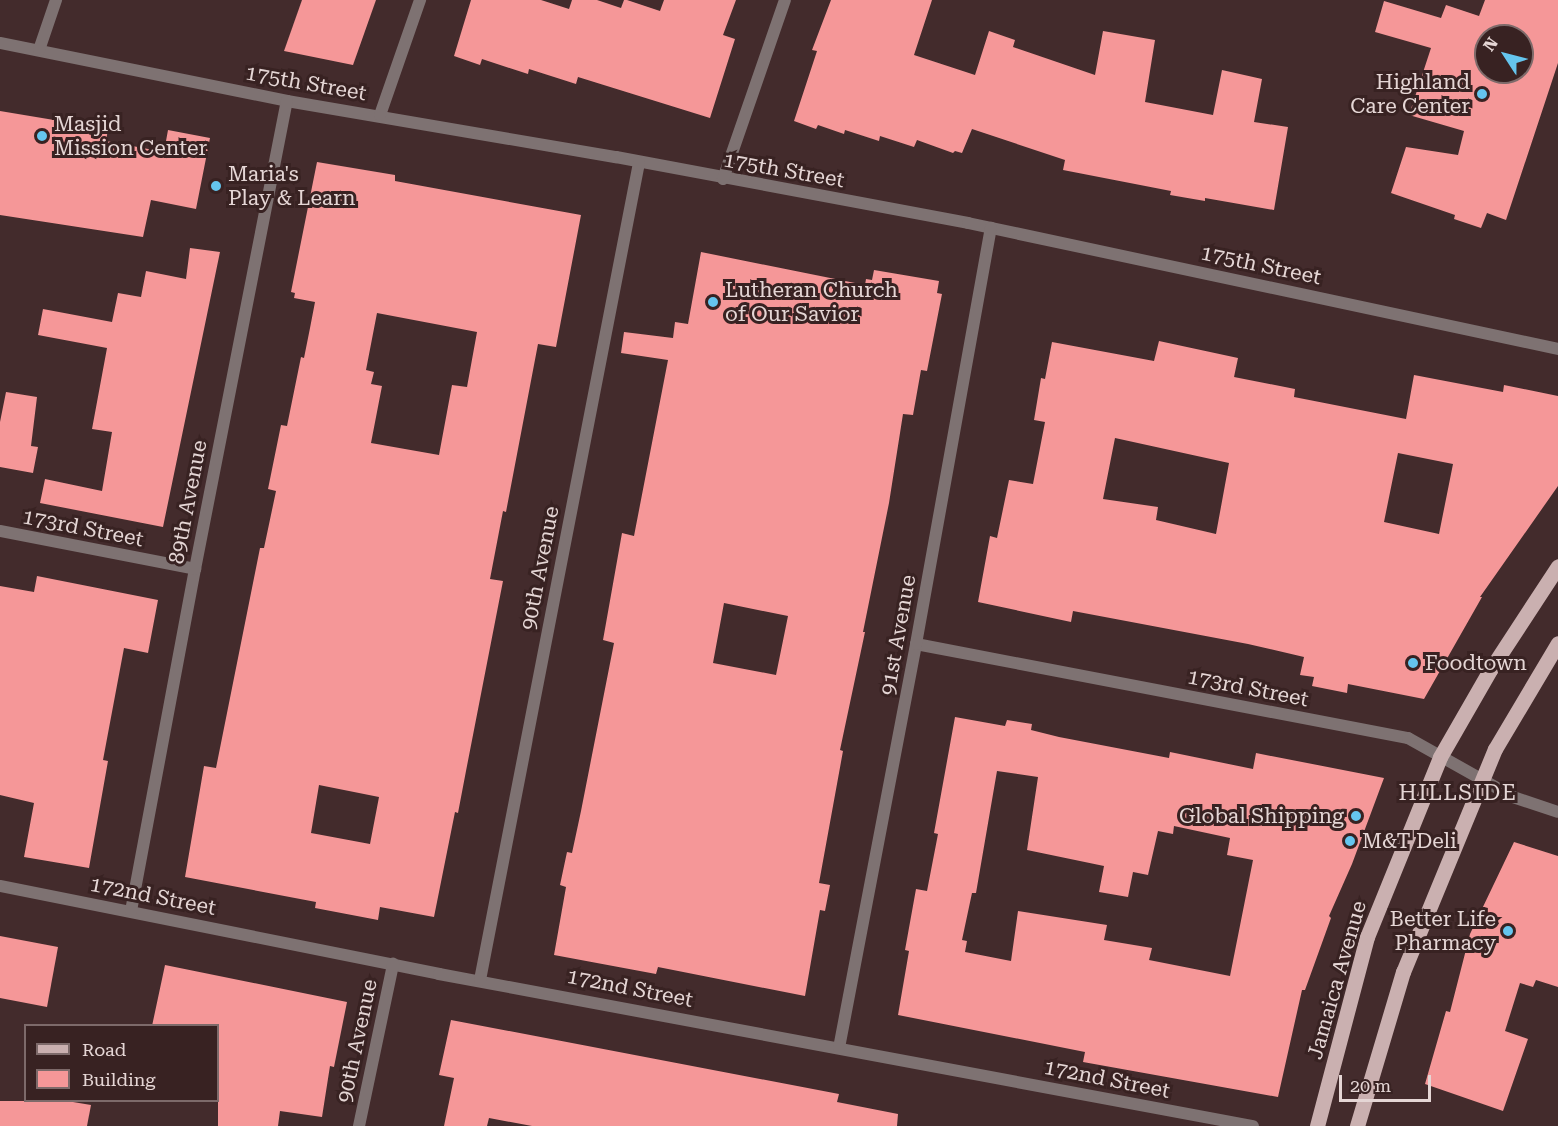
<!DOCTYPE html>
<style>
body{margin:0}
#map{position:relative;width:1558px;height:1126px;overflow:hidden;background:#432b2c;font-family:"Roboto Serif",serif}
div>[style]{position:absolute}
.building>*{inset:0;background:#f59798}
.street>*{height:12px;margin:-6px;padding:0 6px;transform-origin:6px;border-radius:6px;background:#7e7272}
.primary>*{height:15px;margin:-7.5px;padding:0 7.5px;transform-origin:7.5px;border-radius:7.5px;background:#cab0b0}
.dots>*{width:16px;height:16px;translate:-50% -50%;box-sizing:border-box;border:3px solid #382222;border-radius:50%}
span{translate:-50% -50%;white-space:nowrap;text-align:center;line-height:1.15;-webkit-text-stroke:6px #382222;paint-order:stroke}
.poi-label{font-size:21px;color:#e5d6d5}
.right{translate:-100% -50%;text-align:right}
.left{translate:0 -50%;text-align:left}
.street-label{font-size:21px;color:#e5d6d5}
.neighbourhood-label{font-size:22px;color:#e5d6d5;letter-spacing:1.5px}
.legend{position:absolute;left:24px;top:1024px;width:195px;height:78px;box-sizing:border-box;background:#382222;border:2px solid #7d6a6a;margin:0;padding:8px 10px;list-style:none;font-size:18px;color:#e5d6d5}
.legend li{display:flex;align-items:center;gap:12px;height:30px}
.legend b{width:30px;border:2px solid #7d6a6a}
.north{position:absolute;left:1474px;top:24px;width:60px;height:60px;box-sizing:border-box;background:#382222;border:2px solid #7d6a6a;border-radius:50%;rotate:306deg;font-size:16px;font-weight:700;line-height:24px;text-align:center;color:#e5d6d5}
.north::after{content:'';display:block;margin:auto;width:21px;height:27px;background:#65c5ee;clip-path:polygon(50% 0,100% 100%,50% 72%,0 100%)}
.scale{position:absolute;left:1339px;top:1075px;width:92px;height:27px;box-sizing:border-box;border:3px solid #e5d6d5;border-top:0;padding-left:8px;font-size:18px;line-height:21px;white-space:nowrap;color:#e5d6d5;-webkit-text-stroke:4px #382222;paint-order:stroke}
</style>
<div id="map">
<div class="building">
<i style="clip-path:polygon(302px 0,376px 0,353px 65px,284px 51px)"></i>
<i style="clip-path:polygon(471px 0,541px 0,569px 9px,572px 0,597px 0,621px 8px,624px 0,627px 0,660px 11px,664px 0,736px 0,723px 35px,735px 39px,710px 118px,578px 77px,576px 84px,529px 69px,528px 74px,482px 59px,480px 65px,454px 56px)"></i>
<i style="clip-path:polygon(831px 0,932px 0,914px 55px,975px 75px,989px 31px,1015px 40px,1013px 47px,1095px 75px,1103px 31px,1155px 40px,1145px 102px,1213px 115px,1222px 70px,1262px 79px,1254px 122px,1288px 127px,1274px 210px,1205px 198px,1205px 201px,1170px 195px,1171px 191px,1063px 170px,1065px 160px,972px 129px,962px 153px,955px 151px,953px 153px,917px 140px,914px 147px,880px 136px,879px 141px,845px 130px,844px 134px,818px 125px,816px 129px,794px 121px,817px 51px,812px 50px)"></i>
<i style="clip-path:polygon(evenodd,1485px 0,1558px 0,1558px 63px,1506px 220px,1487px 213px,1481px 228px,1454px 219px,1455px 215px,1391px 193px,1406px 147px,1458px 155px,1464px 131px,1409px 115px,1431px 48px,1375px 32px,1384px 1px,1441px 18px,1446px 5px,1479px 16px,1485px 0,1486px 36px,1522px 36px,1522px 72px,1486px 72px,1486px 36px)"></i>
<i style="clip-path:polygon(0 111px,108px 129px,106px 141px,164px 152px,168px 130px,210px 138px,196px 209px,151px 200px,143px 237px,0 215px)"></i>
<i style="clip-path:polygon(evenodd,317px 162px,395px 175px,395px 181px,581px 215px,556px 347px,538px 344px,506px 512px,503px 511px,490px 579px,503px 581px,466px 771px,458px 813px,455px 812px,434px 917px,380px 907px,378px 920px,315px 908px,316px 902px,185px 877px,204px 766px,216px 768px,260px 548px,264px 548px,276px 491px,268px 489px,281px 425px,287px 426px,301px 357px,304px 358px,310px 328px,315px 302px,294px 298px,295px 293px,291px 292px,317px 162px,377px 313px,477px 332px,467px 387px,452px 385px,439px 455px,371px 443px,382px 386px,371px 384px,374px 372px,366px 370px,377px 313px,317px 162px,319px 785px,379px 797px,370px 844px,311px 833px,319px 785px)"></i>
<i style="clip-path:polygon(190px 248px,220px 252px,163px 527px,40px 503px,45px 479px,102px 491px,112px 432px,92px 429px,107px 348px,38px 335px,43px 309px,112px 322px,118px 293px,141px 297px,146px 271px,186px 279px)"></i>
<i style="clip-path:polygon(evenodd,701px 252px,865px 285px,866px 279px,872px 280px,874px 270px,939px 281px,937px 293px,942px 294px,927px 371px,921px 370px,913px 415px,903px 414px,889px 503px,863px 632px,865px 632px,840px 750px,843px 751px,819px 883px,830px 885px,825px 911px,820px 910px,805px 996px,658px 967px,656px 974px,554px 955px,566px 887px,560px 885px,567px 852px,572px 853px,581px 811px,614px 643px,603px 640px,622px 533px,634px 536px,668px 360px,621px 353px,624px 332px,673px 338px,675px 322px,688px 324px,701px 252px,724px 603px,788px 616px,776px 675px,713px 663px,724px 603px)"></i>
<i style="clip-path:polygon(evenodd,1159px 341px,1238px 358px,1234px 377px,1295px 389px,1294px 397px,1406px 419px,1414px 375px,1503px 392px,1504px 385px,1558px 396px,1558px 486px,1480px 597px,1482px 597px,1424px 699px,1348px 684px,1347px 693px,1312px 686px,1314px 677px,1300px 675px,1304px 657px,1248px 644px,1073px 611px,1071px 622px,978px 602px,990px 536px,997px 538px,1009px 480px,1033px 484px,1045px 422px,1034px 420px,1041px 378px,1045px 379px,1052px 342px,1154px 361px,1159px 341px,1115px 438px,1229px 463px,1216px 534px,1156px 520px,1158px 507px,1103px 499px,1115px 438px,1159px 341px,1398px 453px,1453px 464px,1439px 534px,1384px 522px,1398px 453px)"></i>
<i style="clip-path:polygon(6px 392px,37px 397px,31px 446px,38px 447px,33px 473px,0 467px,0 422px)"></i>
<i style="clip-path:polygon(37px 576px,158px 600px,148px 653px,124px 648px,103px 760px,108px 761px,89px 868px,24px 857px,34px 803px,0 795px,0 586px,34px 592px)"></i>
<i style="clip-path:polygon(evenodd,955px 717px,1005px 726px,1007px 720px,1032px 724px,1031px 730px,1059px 737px,1169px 758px,1170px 752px,1253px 769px,1256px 753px,1384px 778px,1352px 864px,1329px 916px,1331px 918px,1305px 990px,1302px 990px,1278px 1097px,1083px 1062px,1085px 1052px,898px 1015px,909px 951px,905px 950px,916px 889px,927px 891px,938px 834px,934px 833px,955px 717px,997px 771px,1038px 777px,1027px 850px,1104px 866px,1099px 892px,1128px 897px,1133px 872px,1148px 875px,1158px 831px,1173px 834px,1174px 826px,1230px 838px,1227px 855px,1253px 860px,1230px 976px,1149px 960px,1152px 948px,1104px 940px,1107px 925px,1018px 911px,1011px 961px,965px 952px,967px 941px,962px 940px,972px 893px,976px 893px,997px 771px)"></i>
<i style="clip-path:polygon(1514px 842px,1558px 856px,1558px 987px,1536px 980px,1533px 987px,1520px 983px,1505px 1031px,1528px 1039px,1503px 1111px,1425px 1084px,1446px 1011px,1450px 1012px,1470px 934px)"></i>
<i style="clip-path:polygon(0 936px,58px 947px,47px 1007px,0 998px)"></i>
<i style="clip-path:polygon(165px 965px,347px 1002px,334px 1067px,330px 1066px,322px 1117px,280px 1111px,278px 1126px,218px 1126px,218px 1026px,152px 1026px)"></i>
<i style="clip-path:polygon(451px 1020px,839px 1094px,837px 1102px,898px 1114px,897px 1126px,532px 1126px,489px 1118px,487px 1126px,444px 1126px,454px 1078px,439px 1075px)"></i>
<i style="clip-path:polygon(0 1101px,67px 1101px,91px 1105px,87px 1126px,0 1126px)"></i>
</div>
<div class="street">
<i style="left:0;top:43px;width:293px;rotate:11.4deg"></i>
<i style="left:287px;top:101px;width:334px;rotate:9.7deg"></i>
<i style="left:616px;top:157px;width:358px;rotate:10.6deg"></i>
<i style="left:968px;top:223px;width:603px;rotate:12.05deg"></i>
<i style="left:39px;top:50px;width:53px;rotate:-71.2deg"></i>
<i style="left:380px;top:115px;width:122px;rotate:-70.8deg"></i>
<i style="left:723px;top:179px;width:189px;rotate:-70.9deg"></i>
<i style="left:0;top:531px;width:199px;rotate:11deg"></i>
<i style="left:916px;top:644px;width:501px;rotate:10.82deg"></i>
<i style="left:1408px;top:738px;width:120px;rotate:29.3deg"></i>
<i style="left:1513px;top:797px;width:47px;rotate:18.4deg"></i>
<i style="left:0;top:886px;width:448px;rotate:11.3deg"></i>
<i style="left:439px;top:974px;width:828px;rotate:10.58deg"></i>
<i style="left:131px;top:911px;width:348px;rotate:-79.4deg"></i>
<i style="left:195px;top:569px;width:477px;rotate:-78.9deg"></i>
<i style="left:480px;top:980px;width:832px;rotate:-78.99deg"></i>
<i style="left:839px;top:1048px;width:411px;rotate:-79.2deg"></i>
<i style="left:916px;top:644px;width:423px;rotate:-79.8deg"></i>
<i style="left:359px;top:1126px;width:166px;rotate:-78.1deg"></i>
</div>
<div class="primary">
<i style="left:1317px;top:1126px;width:196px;rotate:-75.2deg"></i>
<i style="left:1367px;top:937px;width:194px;rotate:-67.9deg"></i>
<i style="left:1440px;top:757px;width:100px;rotate:-60.1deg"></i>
<i style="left:1490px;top:670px;width:124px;rotate:-56.8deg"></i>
<i style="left:1357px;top:1126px;width:161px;rotate:-73.4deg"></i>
<i style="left:1403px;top:972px;width:241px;rotate:-67.6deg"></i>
<i style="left:1495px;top:749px;width:123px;rotate:-59.3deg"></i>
</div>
<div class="dots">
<i style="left:1482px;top:94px;background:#65c5ee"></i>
<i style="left:42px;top:136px;background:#65c5ee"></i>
<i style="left:216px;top:186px;background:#65c5ee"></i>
<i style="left:713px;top:302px;background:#65c5ee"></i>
<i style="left:1413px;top:663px;background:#65c5ee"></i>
<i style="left:1356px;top:816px;background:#65c5ee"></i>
<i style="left:1350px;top:841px;background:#65c5ee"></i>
<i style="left:1508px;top:931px;background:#65c5ee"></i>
</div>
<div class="poi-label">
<span class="right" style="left:1470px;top:94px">Highland<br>Care Center</span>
<span class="left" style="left:54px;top:136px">Masjid<br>Mission Center</span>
<span class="left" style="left:228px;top:186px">Maria's<br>Play &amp; Learn</span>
<span class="left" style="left:725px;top:302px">Lutheran Church<br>of Our Savior</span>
<span class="left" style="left:1425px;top:663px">Foodtown</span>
<span class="right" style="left:1344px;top:816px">Global Shipping</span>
<span class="left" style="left:1362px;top:841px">M&amp;T Deli</span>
<span class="right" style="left:1496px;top:931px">Better Life<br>Pharmacy</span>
</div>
<div class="street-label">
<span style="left:306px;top:83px;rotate:10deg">175th Street</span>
<span style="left:784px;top:170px;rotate:10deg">175th Street</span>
<span style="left:1261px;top:265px;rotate:12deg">175th Street</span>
<span style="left:188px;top:502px;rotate:-79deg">89th Avenue</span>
<span style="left:83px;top:528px;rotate:11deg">173rd Street</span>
<span style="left:540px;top:568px;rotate:-79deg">90th Avenue</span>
<span style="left:898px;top:635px;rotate:-80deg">91st Avenue</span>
<span style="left:1248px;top:688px;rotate:11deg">173rd Street</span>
<span style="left:153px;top:896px;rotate:11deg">172nd Street</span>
<span style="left:1337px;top:980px;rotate:-74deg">Jamaica Avenue</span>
<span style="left:630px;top:988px;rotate:11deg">172nd Street</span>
<span style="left:357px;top:1041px;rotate:-78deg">90th Avenue</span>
<span style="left:1107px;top:1079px;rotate:11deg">172nd Street</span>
</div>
<div class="neighbourhood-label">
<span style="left:1458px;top:793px">HILLSIDE</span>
</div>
<ul class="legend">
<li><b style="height:8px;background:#cab0b0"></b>Road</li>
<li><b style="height:16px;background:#f59798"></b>Building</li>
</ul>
<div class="north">N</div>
<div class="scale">20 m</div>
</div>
